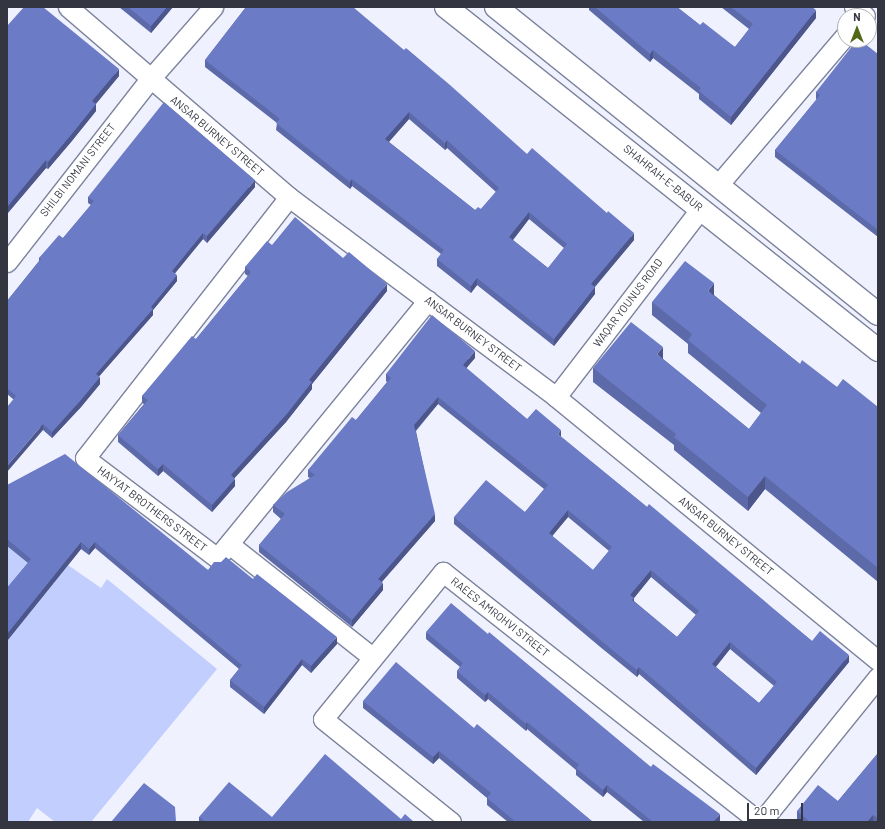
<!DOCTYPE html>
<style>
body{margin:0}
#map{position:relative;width:885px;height:829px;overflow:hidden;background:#eff2fe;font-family:Barlow,sans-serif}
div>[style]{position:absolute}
.green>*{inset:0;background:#c2cefe}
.roads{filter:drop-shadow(1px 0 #7d839d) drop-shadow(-1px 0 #7d839d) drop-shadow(0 1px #7d839d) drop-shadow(0 -1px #7d839d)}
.minor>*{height:19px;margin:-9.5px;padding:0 9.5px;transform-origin:9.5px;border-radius:9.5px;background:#fff}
.major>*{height:22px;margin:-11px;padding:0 11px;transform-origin:11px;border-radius:11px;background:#fff}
.wall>*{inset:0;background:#5d6aa9}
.shaded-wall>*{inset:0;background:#4c568a}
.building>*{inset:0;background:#6c7bc5}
span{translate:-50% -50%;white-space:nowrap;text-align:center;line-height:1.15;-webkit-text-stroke:3px #fff;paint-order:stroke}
.street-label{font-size:11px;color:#333641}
.frame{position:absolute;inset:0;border:8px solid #333641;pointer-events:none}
.north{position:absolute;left:837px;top:8px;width:40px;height:40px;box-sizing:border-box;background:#fff;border:1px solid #adafb3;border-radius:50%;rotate:0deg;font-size:11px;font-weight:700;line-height:16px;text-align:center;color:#333641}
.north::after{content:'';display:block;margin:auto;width:14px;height:18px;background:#526816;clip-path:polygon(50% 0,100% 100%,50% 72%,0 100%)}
.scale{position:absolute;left:747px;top:803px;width:56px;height:18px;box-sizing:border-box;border:2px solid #333641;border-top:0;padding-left:5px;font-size:12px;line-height:14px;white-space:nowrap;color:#333641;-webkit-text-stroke:3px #fff;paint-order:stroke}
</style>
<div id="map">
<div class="green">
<i style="clip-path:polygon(7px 546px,31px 565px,7px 595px)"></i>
<i style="clip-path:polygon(68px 565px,101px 588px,107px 579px,217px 669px,91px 822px,55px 822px,37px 808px,28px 822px,7px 822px,7px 641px)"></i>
</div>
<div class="roads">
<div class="minor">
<i style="left:68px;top:7px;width:291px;rotate:40.7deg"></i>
<i style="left:289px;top:197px;width:334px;rotate:36.8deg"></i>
<i style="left:556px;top:397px;width:416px;rotate:39.3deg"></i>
<i style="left:854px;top:7px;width:14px;rotate:39deg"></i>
<i style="left:718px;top:185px;width:196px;rotate:-49.6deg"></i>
<i style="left:289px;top:197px;width:331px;rotate:128deg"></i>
<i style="left:85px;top:458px;width:166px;rotate:37.1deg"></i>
<i style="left:217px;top:558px;width:333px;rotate:-50.7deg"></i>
<i style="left:7px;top:262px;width:232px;rotate:-52deg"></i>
<i style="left:150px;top:79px;width:96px;rotate:-48.8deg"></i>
<i style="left:556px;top:397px;width:238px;rotate:-52.5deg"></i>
<i style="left:229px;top:544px;width:182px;rotate:38.3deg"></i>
<i style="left:451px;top:822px;width:164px;rotate:-141.2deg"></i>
<i style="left:323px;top:719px;width:190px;rotate:-50.8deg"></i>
<i style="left:443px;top:572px;width:404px;rotate:38.3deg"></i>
<i style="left:761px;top:822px;width:186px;rotate:-51.1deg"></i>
</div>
<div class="major">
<i style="left:446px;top:7px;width:552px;rotate:38.45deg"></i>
<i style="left:496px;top:7px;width:490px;rotate:38.8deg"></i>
</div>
</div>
<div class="wall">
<i style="clip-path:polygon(119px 7px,173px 7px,151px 33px)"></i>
<i style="clip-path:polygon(evenodd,246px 7px,527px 154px,634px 240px,595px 287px,595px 294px,554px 346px,477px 285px,471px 293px,437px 266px,437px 259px,441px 254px,352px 186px,350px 189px,276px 130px,277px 123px,205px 67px,205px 60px,246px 7px,409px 119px,445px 150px,447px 148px,496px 192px,481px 209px,475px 210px,389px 142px,409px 119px,246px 7px,529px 219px,564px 248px,548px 268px,513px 240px,529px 219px)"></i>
<i style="clip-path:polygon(589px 7px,677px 7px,700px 25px,735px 47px,749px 29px,721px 7px,812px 7px,816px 18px,731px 125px,699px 99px,699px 94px,653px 58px,650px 62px,589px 10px)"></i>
<i style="clip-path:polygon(7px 26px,119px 76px,96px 104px,96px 111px,71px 142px,48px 169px,46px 168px,7px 214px)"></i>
<i style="clip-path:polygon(878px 54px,878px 237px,775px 157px,775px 150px,817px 99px,816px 99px,816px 92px)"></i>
<i style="clip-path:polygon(255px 187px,207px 243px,203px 239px,175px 273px,177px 281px,153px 310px,153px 315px,99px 376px,100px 384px,81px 407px,52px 438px,43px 430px,13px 399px,7px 394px,7px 301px,39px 261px,39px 258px,63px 238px,91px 205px,88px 203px,88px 197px)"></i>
<i style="clip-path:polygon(272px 245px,343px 258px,387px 291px,312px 384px,312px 389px,286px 422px,234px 478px,235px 486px,212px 512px,163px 471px,158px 476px,118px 442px,118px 435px,144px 404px,142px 403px,142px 396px,196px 339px,248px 276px,245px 274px,245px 267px)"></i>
<i style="clip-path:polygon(714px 295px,800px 364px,837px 387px,878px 407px,878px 582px,765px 489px,748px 511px,674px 450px,674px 445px,593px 382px,593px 368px,663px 359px,749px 429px,761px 413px,688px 353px,688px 344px,652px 315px,652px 302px)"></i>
<i style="clip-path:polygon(evenodd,475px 358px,466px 368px,527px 419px,561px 437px,647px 507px,812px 641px,849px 662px,756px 775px,639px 674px,637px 677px,599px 646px,454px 524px,454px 517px,525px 512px,544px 489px,438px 404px,416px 431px,435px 521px,382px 582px,383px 590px,352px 627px,259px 552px,259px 545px,281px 519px,273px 512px,273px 505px,310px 478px,308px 477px,308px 470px,356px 420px,387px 382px,386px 381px,386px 374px,475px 358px,568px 517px,609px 551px,593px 570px,552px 536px,568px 517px,475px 358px,651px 577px,696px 615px,677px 637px,634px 601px,634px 598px,651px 577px,475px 358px,730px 649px,774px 686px,759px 703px,716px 667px,730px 649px)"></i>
<i style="clip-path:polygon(7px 485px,208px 570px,253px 579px,337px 644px,311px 673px,302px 665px,264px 714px,230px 687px,230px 680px,239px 669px,95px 548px,89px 555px,81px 549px,7px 641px,7px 588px,28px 563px,7px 546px)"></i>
<i style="clip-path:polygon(426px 632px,651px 767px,720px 821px,719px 822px,644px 822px,607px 792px,603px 797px,576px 775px,576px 770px,527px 729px,526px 731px,488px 699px,485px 702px,457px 678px,457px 671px,460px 667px,426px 639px)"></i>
<i style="clip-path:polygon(363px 701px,474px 728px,593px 822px,508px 822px,487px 805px,487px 798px,439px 758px,433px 764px,363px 708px)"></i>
<i style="clip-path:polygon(878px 753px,878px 822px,797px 822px,797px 811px,838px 801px)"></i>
<i style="clip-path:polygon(199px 817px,401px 819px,414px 822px,199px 822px)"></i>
</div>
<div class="shaded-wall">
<i style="clip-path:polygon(167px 7px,173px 7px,151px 33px,151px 26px)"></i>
<i style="clip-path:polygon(816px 10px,816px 18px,731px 125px,731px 117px)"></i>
<i style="clip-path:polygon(653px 50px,653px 58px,650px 62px,650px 54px)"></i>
<i style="clip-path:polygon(119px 69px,119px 76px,92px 108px,92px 101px)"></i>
<i style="clip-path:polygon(96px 104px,96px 111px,71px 142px,48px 169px,48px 162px)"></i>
<i style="clip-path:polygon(409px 112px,409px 119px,385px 146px,385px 139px)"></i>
<i style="clip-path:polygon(447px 140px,447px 148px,445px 150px,445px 143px)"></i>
<i style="clip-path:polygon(46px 160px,46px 168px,7px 214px,7px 207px)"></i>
<i style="clip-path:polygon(352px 179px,352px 186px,350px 189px,350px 182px)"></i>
<i style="clip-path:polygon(255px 180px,255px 187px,207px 243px,207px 236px)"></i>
<i style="clip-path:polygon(529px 212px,529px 219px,509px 245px,509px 237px)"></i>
<i style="clip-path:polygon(203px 233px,203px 239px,172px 277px,172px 271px)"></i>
<i style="clip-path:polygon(634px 233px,634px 240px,591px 291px,591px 284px)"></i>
<i style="clip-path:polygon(177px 275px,177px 281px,153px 310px,153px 315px,96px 380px,96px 374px)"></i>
<i style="clip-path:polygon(477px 278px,477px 285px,471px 293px,471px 286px)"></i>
<i style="clip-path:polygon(714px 283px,714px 297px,708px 291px)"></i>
<i style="clip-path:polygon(387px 284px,387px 291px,312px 384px,312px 389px,286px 422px,231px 482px,231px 475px)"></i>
<i style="clip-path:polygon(595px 287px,595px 294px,554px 346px,554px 339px)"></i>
<i style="clip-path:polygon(663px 347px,663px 360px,657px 354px)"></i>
<i style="clip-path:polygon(475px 351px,475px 358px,463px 372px,463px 365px)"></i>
<i style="clip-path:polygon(100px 377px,100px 384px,81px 407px,52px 438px,52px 432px)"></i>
<i style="clip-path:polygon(438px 397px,438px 404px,414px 432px,414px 425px)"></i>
<i style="clip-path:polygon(43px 424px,43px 430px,7px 472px,7px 466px)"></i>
<i style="clip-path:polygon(561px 430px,561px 437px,558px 434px)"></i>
<i style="clip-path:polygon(163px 464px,163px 471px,158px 476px,158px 469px)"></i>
<i style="clip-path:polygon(765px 476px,765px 489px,748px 511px,748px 497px)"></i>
<i style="clip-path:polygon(235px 479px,235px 486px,212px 512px,212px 505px)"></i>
<i style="clip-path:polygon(568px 510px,568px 517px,549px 540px,549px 533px)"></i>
<i style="clip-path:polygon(435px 514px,435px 521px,378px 586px,378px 579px)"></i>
<i style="clip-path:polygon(81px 542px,81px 549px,7px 641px,7px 634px)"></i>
<i style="clip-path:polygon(95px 542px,95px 548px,89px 555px,89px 549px)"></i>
<i style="clip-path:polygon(651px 570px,651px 577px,634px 598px,634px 605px,630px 595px)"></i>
<i style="clip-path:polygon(383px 583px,383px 590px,352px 627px,352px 620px)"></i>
<i style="clip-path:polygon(337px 637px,337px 644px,311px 673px,311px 666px)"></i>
<i style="clip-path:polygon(730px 642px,730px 649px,712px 671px,712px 664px)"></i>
<i style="clip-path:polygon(849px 655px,849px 662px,756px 775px,756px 768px)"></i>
<i style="clip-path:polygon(302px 659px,302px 665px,264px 714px,264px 707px)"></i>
<i style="clip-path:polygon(639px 667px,639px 674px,637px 677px,637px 670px)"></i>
<i style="clip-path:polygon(488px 692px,488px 699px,485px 702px,485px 695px)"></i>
<i style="clip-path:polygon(527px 722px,527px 729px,526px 731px,526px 724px)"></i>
<i style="clip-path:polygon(439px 751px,439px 758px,433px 764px,433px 757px)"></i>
<i style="clip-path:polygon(607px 785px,607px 792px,603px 797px,603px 790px)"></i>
<i style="clip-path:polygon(720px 814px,720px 821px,719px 822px,713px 822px)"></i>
<i style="clip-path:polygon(873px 815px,873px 822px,867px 822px)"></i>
</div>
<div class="building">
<i style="clip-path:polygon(24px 7px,43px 7px,119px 69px,92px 101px,96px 104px,71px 135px,48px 162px,46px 160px,7px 207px,7px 26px)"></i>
<i style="clip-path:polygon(128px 7px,167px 7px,151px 26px)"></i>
<i style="clip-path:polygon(evenodd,246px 7px,353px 7px,404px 50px,406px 48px,450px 85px,527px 154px,532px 148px,607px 213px,608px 211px,634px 233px,591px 284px,595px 287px,554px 339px,477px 278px,471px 286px,437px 259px,444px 250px,352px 179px,350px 182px,276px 123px,280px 119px,205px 60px,246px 7px,409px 112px,445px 143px,447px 140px,499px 188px,481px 209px,478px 207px,475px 210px,385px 139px,409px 112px,246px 7px,529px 212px,567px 244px,548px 268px,509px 237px,529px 212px)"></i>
<i style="clip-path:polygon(595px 7px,677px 7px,700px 25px,703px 22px,735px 47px,753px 24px,731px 7px,812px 7px,816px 10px,731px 117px,699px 91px,701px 88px,653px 50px,650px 54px)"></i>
<i style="clip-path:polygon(857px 40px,860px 40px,878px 54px,878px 230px,775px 150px,820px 95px,816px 92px)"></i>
<i style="clip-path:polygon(164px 102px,255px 180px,207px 236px,203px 233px,172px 271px,177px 275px,151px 307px,153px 309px,96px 374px,100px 377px,81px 400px,52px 432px,43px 424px,7px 466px,7px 407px,16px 396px,7px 388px,7px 301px,41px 259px,39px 258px,59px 235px,63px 238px,94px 201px,88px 197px)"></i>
<i style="clip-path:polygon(295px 217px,343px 258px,349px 252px,387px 284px,309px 380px,312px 382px,286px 415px,231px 475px,235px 479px,212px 505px,163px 464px,158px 469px,118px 435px,148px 400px,142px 396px,192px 336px,196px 339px,251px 272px,245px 267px,267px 241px,272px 245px)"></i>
<i style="clip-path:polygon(685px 261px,714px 283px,708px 291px,800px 364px,802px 360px,837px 387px,843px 379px,878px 407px,878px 568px,765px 476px,748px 497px,674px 437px,676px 434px,593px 368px,631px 322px,663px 347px,657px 354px,749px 429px,767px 405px,688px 340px,692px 334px,652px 302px)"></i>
<i style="clip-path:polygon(evenodd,432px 315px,475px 351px,463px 365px,527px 419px,536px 409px,561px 430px,558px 434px,647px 507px,649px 504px,812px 641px,820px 631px,849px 655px,756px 768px,639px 667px,637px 670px,599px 639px,454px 517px,486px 480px,525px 512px,548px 485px,438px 397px,414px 425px,435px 514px,378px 579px,383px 583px,352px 620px,259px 545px,285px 514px,273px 505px,287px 492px,315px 475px,308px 470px,352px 417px,356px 420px,391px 378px,386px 374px,432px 315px,568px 510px,612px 547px,593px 570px,549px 533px,568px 510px,432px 315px,651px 570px,699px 611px,677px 637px,632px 600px,634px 598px,630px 595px,651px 570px,432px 315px,730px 642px,777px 682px,759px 703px,712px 664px,730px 642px)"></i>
<i style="clip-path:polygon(65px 454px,208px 570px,214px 562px,221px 562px,226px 557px,253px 579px,257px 574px,337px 637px,311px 666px,302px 659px,264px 707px,230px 680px,242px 665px,95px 542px,89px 549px,81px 542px,7px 634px,7px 588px,31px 559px,7px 539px,7px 485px)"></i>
<i style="clip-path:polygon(451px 603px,488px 634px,489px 632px,651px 767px,653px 764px,720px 814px,713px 822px,653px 822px,607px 785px,603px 790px,576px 768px,579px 765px,527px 722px,526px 724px,488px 692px,485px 695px,457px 671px,463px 663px,426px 632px)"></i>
<i style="clip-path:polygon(396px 662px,474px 728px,477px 724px,593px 822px,516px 822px,487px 798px,491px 793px,439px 751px,433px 757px,363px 701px)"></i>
<i style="clip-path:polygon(878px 753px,878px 818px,873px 815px,867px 822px,810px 822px,797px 811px,818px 785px,838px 801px)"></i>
<i style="clip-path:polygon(325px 754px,401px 819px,405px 814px,414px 822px,206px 822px,199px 817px,229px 782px,272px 817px)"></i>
<i style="clip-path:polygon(144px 783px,175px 807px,176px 822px,111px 822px)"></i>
</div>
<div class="street-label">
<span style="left:217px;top:136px;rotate:40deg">ANSAR BURNEY STREET</span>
<span style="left:78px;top:170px;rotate:-52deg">SHILBI NOMANI STREET</span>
<span style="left:663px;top:178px;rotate:39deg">SHAHRAH-E-BABUR</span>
<span style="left:628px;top:303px;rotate:-53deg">WAQAR YOUNUS ROAD</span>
<span style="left:473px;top:334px;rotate:37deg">ANSAR BURNEY STREET</span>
<span style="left:152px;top:509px;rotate:37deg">HAYYAT BROTHERS STREET</span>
<span style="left:726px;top:536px;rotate:39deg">ANSAR BURNEY STREET</span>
<span style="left:500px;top:617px;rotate:38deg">RAEES AMROHVI STREET</span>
</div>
<div class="frame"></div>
<div class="north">N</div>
<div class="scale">20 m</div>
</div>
